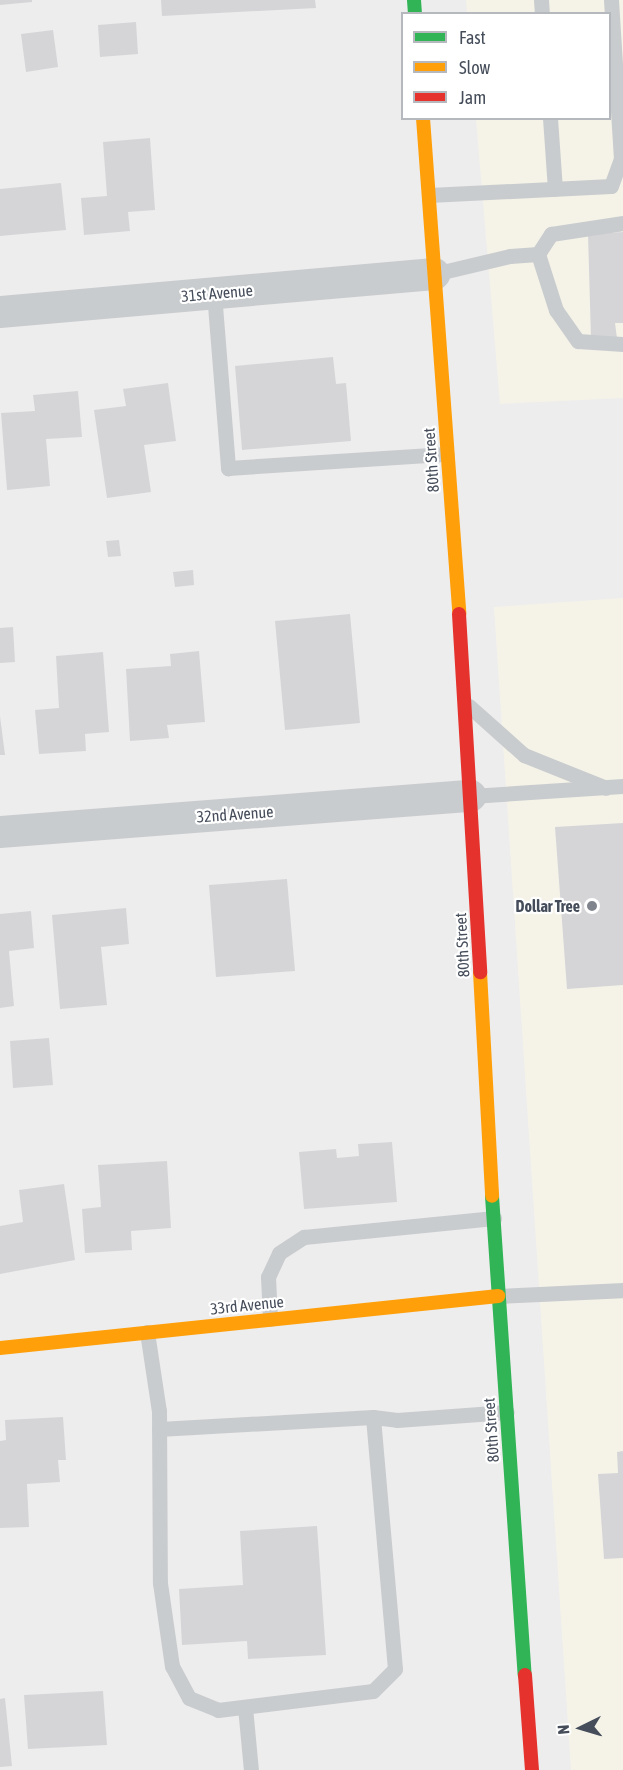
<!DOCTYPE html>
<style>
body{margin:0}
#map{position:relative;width:623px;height:1770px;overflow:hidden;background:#eeeded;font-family:"Asap Condensed",sans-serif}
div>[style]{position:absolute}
.commercial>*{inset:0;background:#f5f3e8}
.building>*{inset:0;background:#d5d5d8}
.lane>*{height:15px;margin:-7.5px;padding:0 7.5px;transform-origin:7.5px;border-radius:7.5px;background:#c9ccce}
.street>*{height:32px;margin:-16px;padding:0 16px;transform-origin:16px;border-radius:16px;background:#c9ccce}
.fast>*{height:14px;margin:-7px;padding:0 7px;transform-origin:7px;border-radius:7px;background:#30b455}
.slow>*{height:14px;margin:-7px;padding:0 7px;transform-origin:7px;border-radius:7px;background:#ff9f0a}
.jam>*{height:14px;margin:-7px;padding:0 7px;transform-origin:7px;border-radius:7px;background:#e5322d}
.dots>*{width:16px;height:16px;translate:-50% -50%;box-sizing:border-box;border:3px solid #fff;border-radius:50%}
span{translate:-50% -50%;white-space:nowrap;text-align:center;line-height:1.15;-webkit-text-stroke:4.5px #fff;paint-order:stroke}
.street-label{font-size:16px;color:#454d5a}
.poi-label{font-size:16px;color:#454d5a;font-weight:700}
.right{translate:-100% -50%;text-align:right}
.legend{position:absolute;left:401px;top:12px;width:210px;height:108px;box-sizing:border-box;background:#fff;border:2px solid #b5b8bd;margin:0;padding:8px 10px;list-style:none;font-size:18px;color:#454d5a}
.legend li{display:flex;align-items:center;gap:12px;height:30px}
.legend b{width:30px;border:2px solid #b5b8bd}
.north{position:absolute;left:551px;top:1698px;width:60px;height:60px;-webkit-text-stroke:4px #fff;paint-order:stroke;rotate:265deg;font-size:16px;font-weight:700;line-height:24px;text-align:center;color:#454d5a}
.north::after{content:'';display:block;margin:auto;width:21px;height:27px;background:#454d5a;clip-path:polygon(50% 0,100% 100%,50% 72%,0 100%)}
</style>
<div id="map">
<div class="commercial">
<i style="clip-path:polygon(466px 0,623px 0,623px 398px,500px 404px,476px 119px,610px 118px,610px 14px,467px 13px)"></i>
<i style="clip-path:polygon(623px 598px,623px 1770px,571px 1770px,494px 607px)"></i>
</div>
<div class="building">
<i style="clip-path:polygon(0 0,32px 0,32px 2px,0 5px)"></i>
<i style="clip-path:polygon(161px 0,315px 0,316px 8px,162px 16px)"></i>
<i style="clip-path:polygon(136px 22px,138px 54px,100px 57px,98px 25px)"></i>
<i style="clip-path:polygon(53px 30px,58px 67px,26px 72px,21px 34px)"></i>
<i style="clip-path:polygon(150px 138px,155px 210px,128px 212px,130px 231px,84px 235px,81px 198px,107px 196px,103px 142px)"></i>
<i style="clip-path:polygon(61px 183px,66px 230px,0 236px,0 189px)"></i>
<i style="clip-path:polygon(623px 232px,623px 323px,615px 323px,617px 338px,591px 339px,588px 234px)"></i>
<i style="clip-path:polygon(333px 357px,336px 384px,346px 383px,351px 441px,242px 450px,235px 366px)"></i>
<i style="clip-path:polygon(168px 383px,176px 441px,144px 445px,151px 492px,107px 498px,94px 410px,126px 406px,123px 389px)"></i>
<i style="clip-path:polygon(78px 391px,82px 437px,46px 439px,50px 486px,7px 490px,1px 413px,35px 411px,33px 395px)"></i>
<i style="clip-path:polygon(119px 540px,121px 556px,108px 557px,106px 541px)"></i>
<i style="clip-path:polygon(193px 570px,194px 585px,175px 587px,173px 572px)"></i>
<i style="clip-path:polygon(350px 614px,360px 723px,285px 730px,275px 621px)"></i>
<i style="clip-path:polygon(13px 627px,15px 662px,0 663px,0 628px)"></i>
<i style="clip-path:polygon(199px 651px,205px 722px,167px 725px,169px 738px,130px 741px,126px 669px,171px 666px,170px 654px)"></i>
<i style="clip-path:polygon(103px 652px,109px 732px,85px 734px,86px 751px,39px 754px,35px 710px,59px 708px,56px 656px)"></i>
<i style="clip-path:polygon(0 716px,5px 755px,0 755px)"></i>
<i style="clip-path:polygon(623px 823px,623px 985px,567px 989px,555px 827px)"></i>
<i style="clip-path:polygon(287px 879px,295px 971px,216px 977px,209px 885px)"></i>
<i style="clip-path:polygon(126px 908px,129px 944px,101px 947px,107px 1005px,60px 1009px,52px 915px)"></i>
<i style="clip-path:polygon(31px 911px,34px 948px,9px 951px,14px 1006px,0 1008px,0 914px)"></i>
<i style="clip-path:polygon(49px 1038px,53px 1085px,13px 1088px,10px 1041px)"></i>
<i style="clip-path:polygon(392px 1142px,397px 1202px,304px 1209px,299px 1152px,336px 1149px,337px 1158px,359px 1156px,358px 1144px)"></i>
<i style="clip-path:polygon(167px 1161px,171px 1228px,131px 1231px,132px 1250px,85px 1253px,82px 1209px,101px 1207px,98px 1165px)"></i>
<i style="clip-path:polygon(64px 1184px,75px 1260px,0 1274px,0 1226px,23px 1222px,19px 1190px)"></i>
<i style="clip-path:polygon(63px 1417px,66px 1460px,58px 1460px,60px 1482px,27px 1484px,29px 1527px,0 1528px,0 1441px,6px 1440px,5px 1420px)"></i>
<i style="clip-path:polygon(623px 1451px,623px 1558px,604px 1559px,598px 1474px,618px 1473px,617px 1452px)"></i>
<i style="clip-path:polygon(317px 1526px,326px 1655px,248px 1659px,247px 1641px,182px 1645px,179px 1589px,243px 1585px,240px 1531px)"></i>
<i style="clip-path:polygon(103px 1691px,107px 1745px,28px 1749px,24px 1695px)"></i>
<i style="clip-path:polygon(5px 1698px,12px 1766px,0 1767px,0 1699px)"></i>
</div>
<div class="lane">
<i style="left:541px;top:0;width:14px;rotate:86deg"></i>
<i style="left:550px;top:118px;width:71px;rotate:86deg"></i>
<i style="left:429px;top:195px;width:182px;rotate:-2.8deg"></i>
<i style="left:611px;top:186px;width:29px;rotate:-70deg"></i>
<i style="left:621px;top:159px;width:159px;rotate:-93.6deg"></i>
<i style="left:538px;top:254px;width:59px;rotate:72.2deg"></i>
<i style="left:556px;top:310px;width:38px;rotate:55deg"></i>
<i style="left:578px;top:341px;width:45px;rotate:3.8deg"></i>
<i style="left:538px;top:254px;width:24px;rotate:-57deg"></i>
<i style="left:551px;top:234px;width:73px;rotate:-8.7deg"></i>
<i style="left:434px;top:274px;width:78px;rotate:-13.3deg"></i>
<i style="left:510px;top:256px;width:28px;rotate:-4deg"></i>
<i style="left:214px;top:293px;width:176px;rotate:85.4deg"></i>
<i style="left:228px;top:468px;width:219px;rotate:-3.7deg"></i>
<i style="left:469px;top:706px;width:74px;rotate:41.7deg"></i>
<i style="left:524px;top:755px;width:88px;rotate:21.9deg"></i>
<i style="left:471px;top:796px;width:152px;rotate:-3.8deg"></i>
<i style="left:498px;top:1296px;width:125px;rotate:-2.7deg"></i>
<i style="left:270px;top:1319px;width:42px;rotate:-92.7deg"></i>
<i style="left:268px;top:1277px;width:26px;rotate:-65deg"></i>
<i style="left:279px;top:1253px;width:30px;rotate:-33deg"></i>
<i style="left:304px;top:1237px;width:191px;rotate:-5.7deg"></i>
<i style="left:147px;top:1332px;width:80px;rotate:81.4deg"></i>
<i style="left:159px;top:1411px;width:172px;rotate:89.7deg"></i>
<i style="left:160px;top:1583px;width:84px;rotate:81.8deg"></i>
<i style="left:172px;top:1666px;width:36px;rotate:62deg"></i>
<i style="left:189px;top:1698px;width:31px;rotate:22deg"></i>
<i style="left:218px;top:1710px;width:156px;rotate:-7deg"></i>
<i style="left:373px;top:1691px;width:31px;rotate:-45deg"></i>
<i style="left:395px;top:1669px;width:253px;rotate:-95deg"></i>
<i style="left:373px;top:1417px;width:24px;rotate:7deg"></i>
<i style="left:397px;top:1420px;width:110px;rotate:-4.2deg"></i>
<i style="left:159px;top:1429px;width:214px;rotate:-3.2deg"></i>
<i style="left:245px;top:1707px;width:63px;rotate:84.6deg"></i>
</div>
<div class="street">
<i style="left:0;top:312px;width:436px;rotate:-5deg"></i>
<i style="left:0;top:832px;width:472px;rotate:-4.4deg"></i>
</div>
<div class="fast">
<i style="left:414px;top:0;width:14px;rotate:86deg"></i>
<i style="left:492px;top:1196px;width:480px;rotate:86.1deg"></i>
</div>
<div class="slow">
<i style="left:423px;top:118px;width:497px;rotate:85.8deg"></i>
<i style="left:480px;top:972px;width:224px;rotate:86.9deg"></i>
<i style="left:0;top:1348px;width:501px;rotate:-5.96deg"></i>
</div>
<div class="jam">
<i style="left:459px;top:614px;width:359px;rotate:86.6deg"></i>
<i style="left:525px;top:1675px;width:95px;rotate:85.8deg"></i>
</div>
<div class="dots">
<i style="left:592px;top:906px;background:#80858d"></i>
</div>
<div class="street-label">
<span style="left:217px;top:293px;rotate:-5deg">31st Avenue</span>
<span style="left:431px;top:460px;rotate:-94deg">80th Street</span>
<span style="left:235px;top:814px;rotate:-4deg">32nd Avenue</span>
<span style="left:462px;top:945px;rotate:-93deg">80th Street</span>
<span style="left:247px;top:1305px;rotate:-6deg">33rd Avenue</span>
<span style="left:491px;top:1430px;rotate:-94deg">80th Street</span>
</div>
<div class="poi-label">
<span class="right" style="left:580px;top:906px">Dollar Tree</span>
</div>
<ul class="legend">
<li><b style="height:8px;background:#30b455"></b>Fast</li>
<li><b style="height:8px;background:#ff9f0a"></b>Slow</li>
<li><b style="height:8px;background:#e5322d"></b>Jam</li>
</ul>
<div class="north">N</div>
</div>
